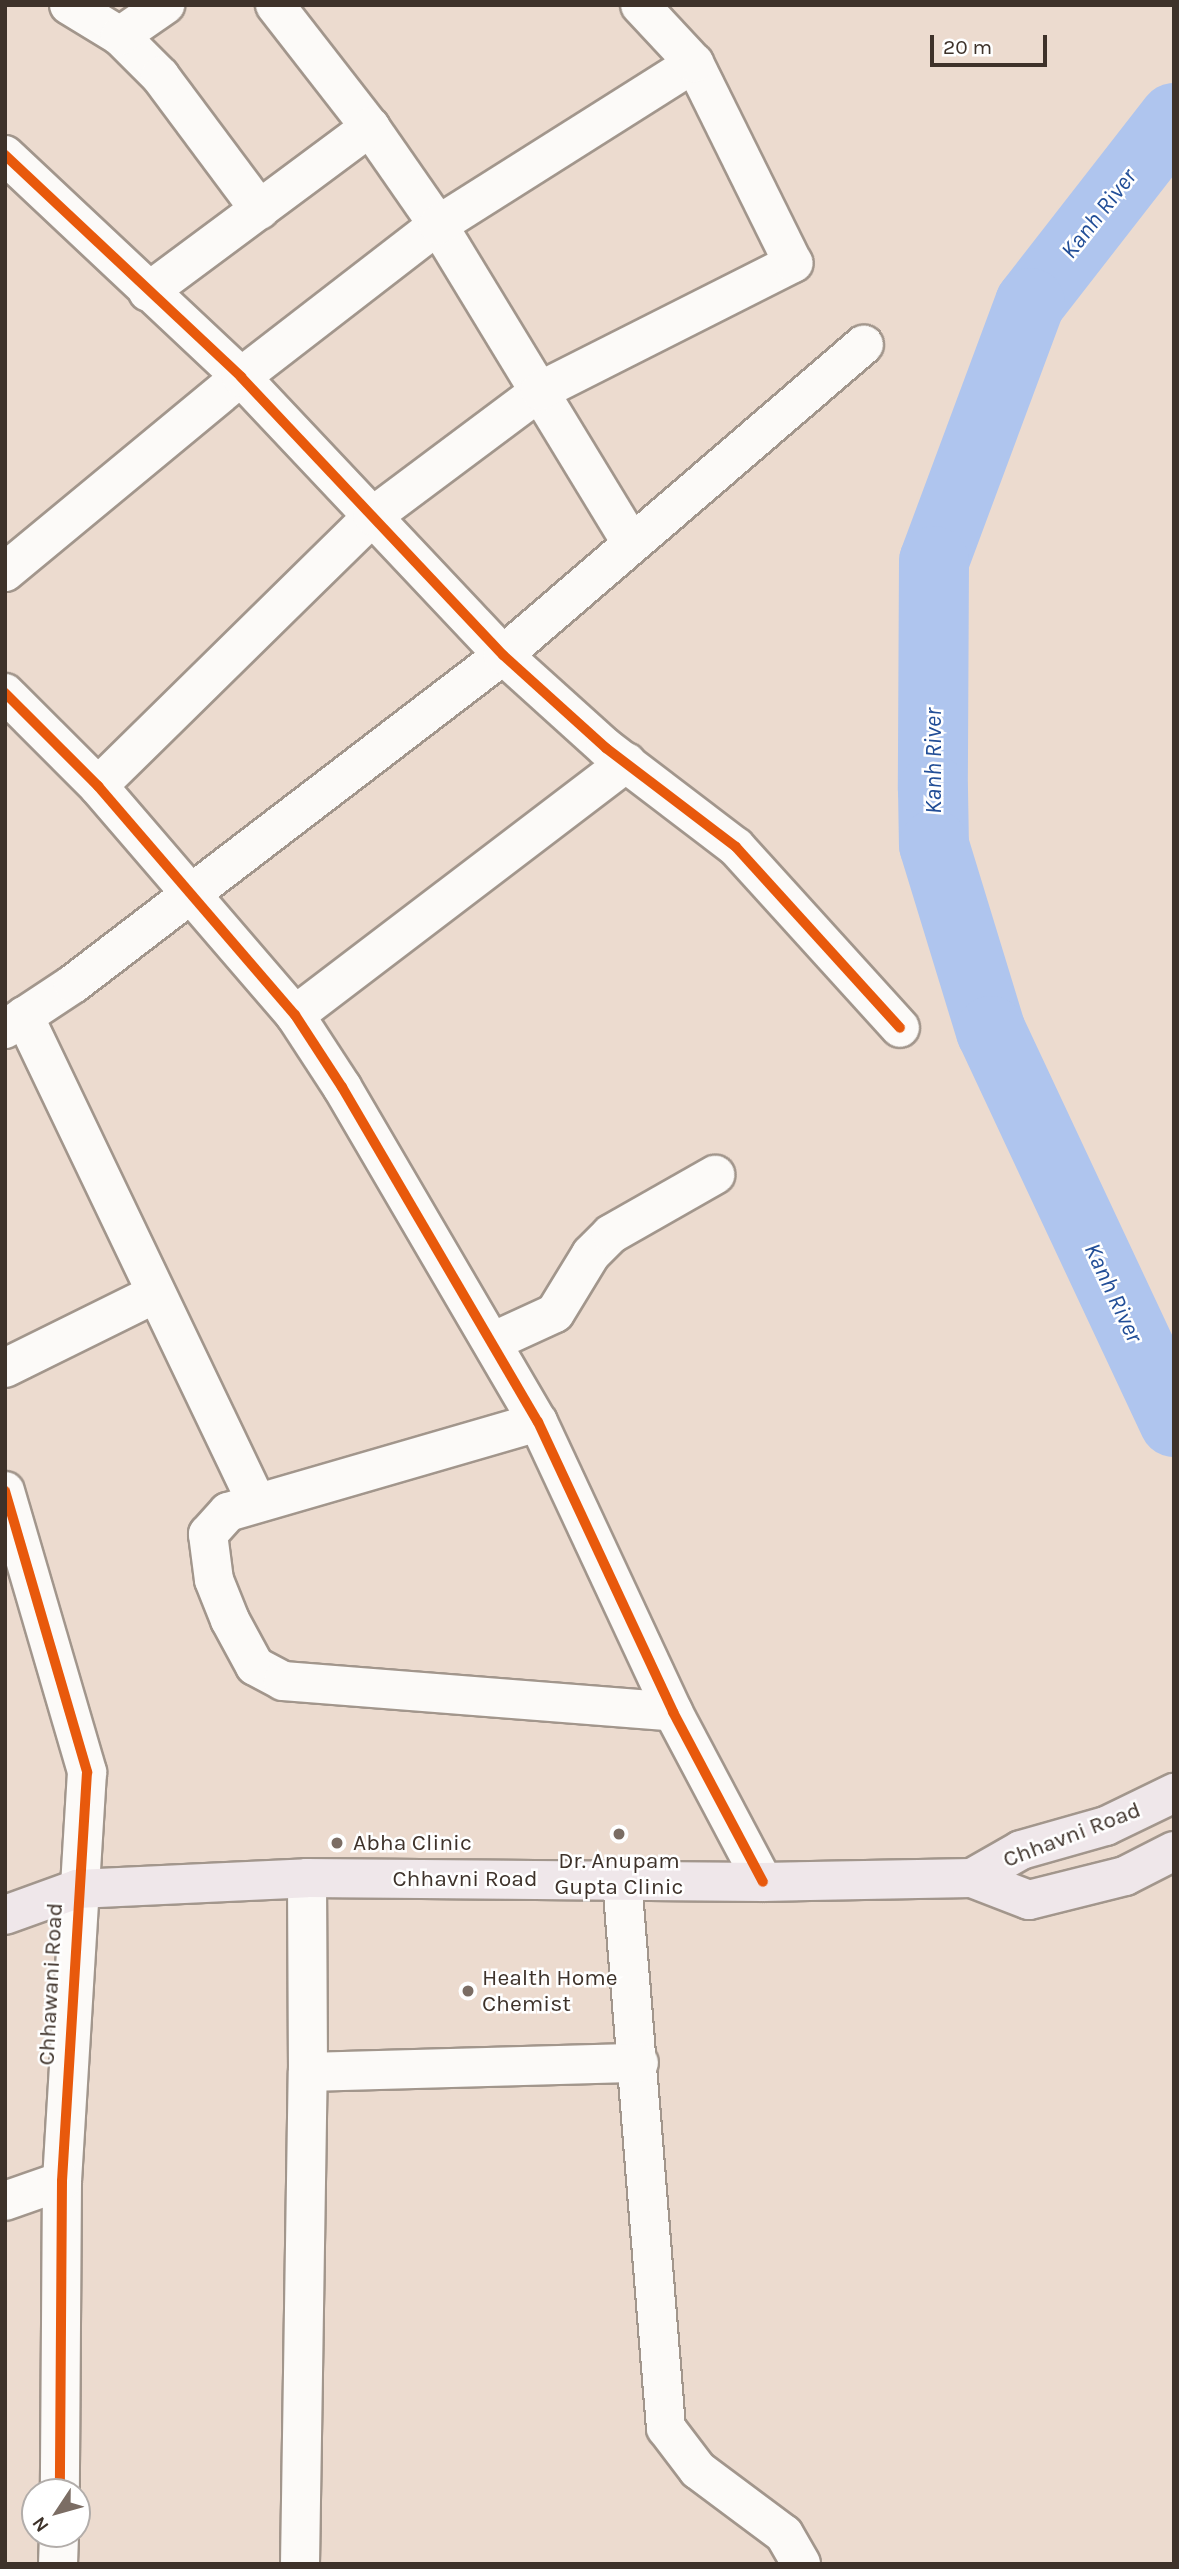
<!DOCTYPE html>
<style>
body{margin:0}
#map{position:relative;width:1179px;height:2569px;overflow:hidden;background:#ecdbcf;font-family:Karla,sans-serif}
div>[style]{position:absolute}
.river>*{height:70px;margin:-35px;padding:0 35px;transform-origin:35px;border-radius:35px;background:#afc5ee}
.roads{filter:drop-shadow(2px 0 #a2968c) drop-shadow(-2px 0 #a2968c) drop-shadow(0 2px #a2968c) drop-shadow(0 -2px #a2968c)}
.minor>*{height:38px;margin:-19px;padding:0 19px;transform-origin:19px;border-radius:19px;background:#fcfaf8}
.major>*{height:38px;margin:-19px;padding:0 19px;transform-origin:19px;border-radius:19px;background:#efe7ea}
.cycleway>*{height:10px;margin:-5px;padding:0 5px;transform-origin:5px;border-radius:5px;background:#e8590c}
.dots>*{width:19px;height:19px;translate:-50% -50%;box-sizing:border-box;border:4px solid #fff;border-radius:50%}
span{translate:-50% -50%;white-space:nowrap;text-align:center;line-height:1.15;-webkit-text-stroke:5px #fff;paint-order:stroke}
.street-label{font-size:23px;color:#3e322a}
.poi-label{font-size:23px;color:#3e322a}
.left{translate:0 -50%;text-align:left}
.water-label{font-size:24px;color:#224e97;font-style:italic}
.frame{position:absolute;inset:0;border:7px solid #3e322a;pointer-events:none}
.north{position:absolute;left:21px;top:2478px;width:70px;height:70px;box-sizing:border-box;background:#fff;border:2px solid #b2adaa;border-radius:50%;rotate:234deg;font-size:19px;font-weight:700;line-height:28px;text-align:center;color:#3e322a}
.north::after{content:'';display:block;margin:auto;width:24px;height:32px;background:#7b6d64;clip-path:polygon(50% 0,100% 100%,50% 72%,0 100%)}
.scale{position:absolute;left:930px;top:35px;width:117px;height:32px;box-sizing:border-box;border:4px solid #3e322a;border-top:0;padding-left:9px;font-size:21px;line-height:24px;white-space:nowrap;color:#3e322a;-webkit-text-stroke:5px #fff;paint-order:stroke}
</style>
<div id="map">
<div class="river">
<i style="left:1174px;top:118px;width:234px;rotate:127.9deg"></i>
<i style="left:1030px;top:303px;width:275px;rotate:110.4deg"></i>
<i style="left:934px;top:561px;width:229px;rotate:90.3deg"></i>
<i style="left:933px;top:790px;width:55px;rotate:89deg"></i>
<i style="left:934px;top:845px;width:195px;rotate:73deg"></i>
<i style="left:991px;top:1031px;width:432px;rotate:64.9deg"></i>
</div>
<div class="roads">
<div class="minor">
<i style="left:69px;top:5px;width:60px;rotate:31.3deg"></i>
<i style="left:120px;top:36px;width:57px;rotate:45deg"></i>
<i style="left:160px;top:76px;width:167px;rotate:53.3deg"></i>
<i style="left:275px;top:5px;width:155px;rotate:52.1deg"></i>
<i style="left:370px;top:127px;width:119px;rotate:55.2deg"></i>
<i style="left:438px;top:225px;width:371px;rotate:58.7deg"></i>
<i style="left:120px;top:36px;width:55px;rotate:-34.6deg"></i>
<i style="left:5px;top:155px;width:324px;rotate:43.2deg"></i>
<i style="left:241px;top:377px;width:382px;rotate:46.7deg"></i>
<i style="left:503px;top:655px;width:139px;rotate:42.1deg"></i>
<i style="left:606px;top:748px;width:163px;rotate:37.3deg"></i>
<i style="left:736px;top:847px;width:244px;rotate:47.8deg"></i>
<i style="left:148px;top:292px;width:277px;rotate:-36.6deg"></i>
<i style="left:5px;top:572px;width:306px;rotate:-39.6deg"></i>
<i style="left:241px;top:377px;width:249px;rotate:-37.7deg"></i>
<i style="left:438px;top:225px;width:303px;rotate:-32.3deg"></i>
<i style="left:5px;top:693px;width:132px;rotate:45deg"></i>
<i style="left:98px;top:786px;width:302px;rotate:49.3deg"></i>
<i style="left:295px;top:1015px;width:86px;rotate:56.9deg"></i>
<i style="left:342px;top:1087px;width:388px;rotate:59.7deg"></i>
<i style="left:538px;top:1422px;width:320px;rotate:65deg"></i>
<i style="left:673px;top:1712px;width:192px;rotate:62.1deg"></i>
<i style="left:98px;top:786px;width:385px;rotate:-44.5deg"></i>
<i style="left:373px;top:516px;width:209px;rotate:-36.8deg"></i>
<i style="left:540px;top:391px;width:284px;rotate:-26.8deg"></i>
<i style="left:793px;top:263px;width:223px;rotate:-116.3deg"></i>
<i style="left:694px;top:63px;width:79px;rotate:-133deg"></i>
<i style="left:295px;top:1015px;width:417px;rotate:-37.3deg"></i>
<i style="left:24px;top:1016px;width:538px;rotate:64.44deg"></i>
<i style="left:5px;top:1029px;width:82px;rotate:-33.5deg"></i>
<i style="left:73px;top:984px;width:541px;rotate:-37.42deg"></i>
<i style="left:503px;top:655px;width:476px;rotate:-40.7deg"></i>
<i style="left:492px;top:1342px;width:69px;rotate:-24.7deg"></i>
<i style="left:555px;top:1313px;width:69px;rotate:-58.6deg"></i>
<i style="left:591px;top:1254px;width:28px;rotate:-45deg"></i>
<i style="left:611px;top:1234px;width:120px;rotate:-29.6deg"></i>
<i style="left:5px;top:1368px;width:167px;rotate:-26.3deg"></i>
<i style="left:538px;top:1422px;width:323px;rotate:163.8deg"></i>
<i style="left:228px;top:1512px;width:30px;rotate:132deg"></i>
<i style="left:208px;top:1534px;width:46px;rotate:82.6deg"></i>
<i style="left:214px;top:1580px;width:43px;rotate:68.2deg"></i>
<i style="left:230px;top:1620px;width:52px;rotate:61.5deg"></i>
<i style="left:255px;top:1666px;width:32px;rotate:28deg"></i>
<i style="left:283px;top:1681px;width:391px;rotate:4.5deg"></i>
<i style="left:5px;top:1491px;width:293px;rotate:73.7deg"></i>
<i style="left:87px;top:1772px;width:410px;rotate:93.5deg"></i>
<i style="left:62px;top:2181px;width:311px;rotate:90.4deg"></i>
<i style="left:622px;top:1880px;width:550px;rotate:85.41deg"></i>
<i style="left:666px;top:2428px;width:53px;rotate:52.7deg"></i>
<i style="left:698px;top:2470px;width:107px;rotate:36.7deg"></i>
<i style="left:784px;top:2534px;width:34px;rotate:60deg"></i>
<i style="left:308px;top:2072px;width:331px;rotate:-1.6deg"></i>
<i style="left:5px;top:2201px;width:60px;rotate:-19.3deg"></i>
<i style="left:58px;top:2564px;width:30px;rotate:-88deg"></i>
<i style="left:300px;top:2564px;width:492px;rotate:-89.1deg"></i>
<i style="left:308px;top:2072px;width:194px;rotate:-90.3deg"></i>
</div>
<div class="major">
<i style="left:972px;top:1878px;width:56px;rotate:-29.7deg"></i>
<i style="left:1021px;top:1850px;width:88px;rotate:-15.8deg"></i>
<i style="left:1106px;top:1826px;width:76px;rotate:-25.9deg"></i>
<i style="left:5px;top:1915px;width:77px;rotate:-19.9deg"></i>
<i style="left:77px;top:1889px;width:230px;rotate:-2.7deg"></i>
<i style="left:307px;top:1878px;width:456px;rotate:0.5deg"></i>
<i style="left:763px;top:1882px;width:209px;rotate:-1.1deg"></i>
<i style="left:972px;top:1878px;width:61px;rotate:21.1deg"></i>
<i style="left:1029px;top:1900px;width:99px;rotate:-14deg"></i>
<i style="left:1125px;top:1876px;width:55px;rotate:-27deg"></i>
</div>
</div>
<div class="cycleway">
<i style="left:5px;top:155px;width:324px;rotate:43.2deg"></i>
<i style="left:241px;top:377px;width:382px;rotate:46.7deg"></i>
<i style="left:503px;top:655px;width:139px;rotate:42.1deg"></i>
<i style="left:606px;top:748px;width:163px;rotate:37.3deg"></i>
<i style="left:736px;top:847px;width:244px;rotate:47.8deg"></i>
<i style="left:5px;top:693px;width:132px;rotate:45deg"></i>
<i style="left:98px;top:786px;width:302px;rotate:49.3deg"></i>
<i style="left:295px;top:1015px;width:86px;rotate:56.9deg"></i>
<i style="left:342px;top:1087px;width:388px;rotate:59.7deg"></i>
<i style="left:538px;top:1422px;width:320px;rotate:65deg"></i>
<i style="left:673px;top:1712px;width:192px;rotate:62.1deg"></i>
<i style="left:5px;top:1491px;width:293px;rotate:73.7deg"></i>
<i style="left:87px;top:1772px;width:410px;rotate:93.5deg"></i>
<i style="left:62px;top:2181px;width:311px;rotate:90.4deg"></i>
</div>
<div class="dots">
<i style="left:619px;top:1834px;background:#7b6d64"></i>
<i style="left:337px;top:1843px;background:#7b6d64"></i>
<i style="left:468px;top:1991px;background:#7b6d64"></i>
</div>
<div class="street-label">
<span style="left:1072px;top:1835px;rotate:-21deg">Chhavni Road</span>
<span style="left:465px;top:1879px">Chhavni Road</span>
<span style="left:51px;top:1984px;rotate:-87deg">Chhawani Road</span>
</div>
<div class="poi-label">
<span class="left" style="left:353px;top:1843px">Abha Clinic</span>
<span style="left:619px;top:1874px">Dr. Anupam<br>Gupta Clinic</span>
<span class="left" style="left:482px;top:1991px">Health Home<br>Chemist</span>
</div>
<div class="water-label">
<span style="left:1099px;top:214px;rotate:-52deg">Kanh River</span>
<span style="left:934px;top:761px;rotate:-90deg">Kanh River</span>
<span style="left:1113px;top:1293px;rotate:65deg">Kanh River</span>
</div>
<div class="frame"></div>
<div class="north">N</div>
<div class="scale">20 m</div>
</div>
